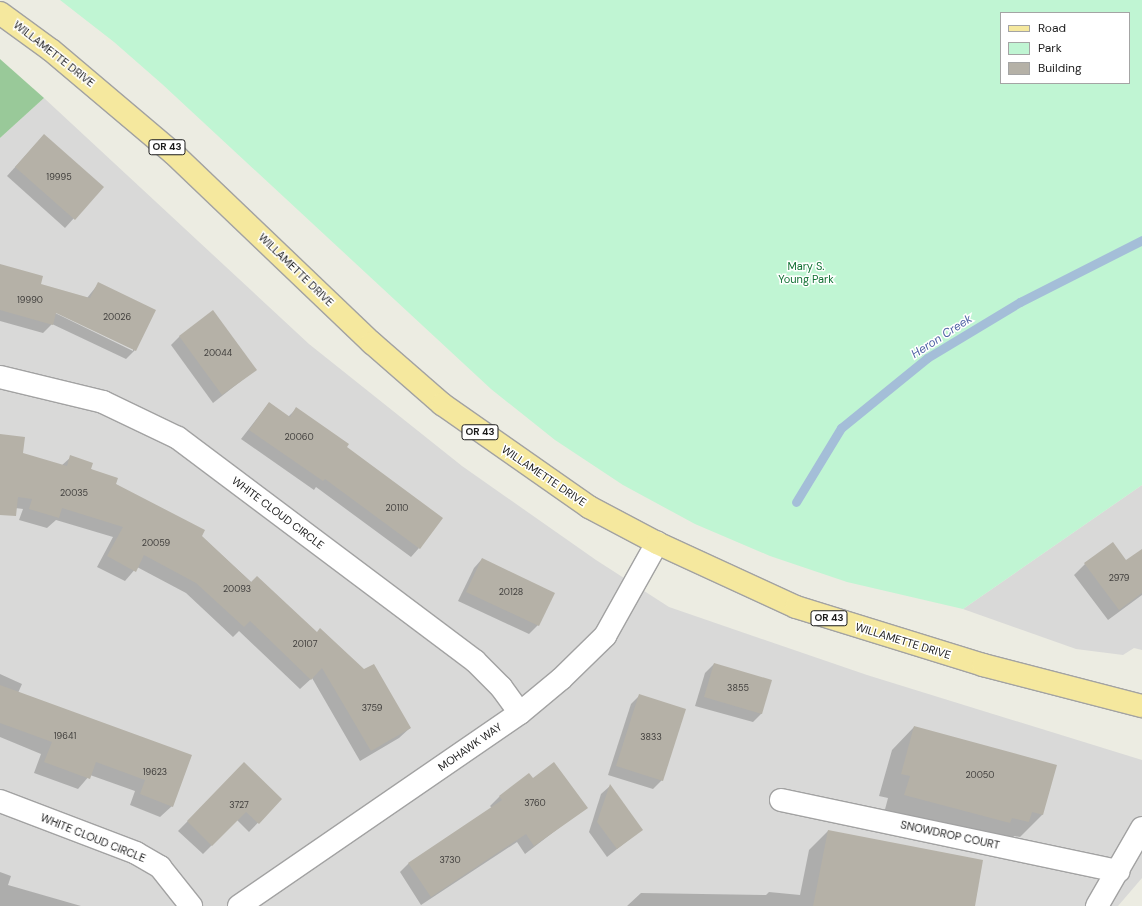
<!DOCTYPE html>
<style>
body{margin:0}
#map{position:relative;width:1142px;height:906px;overflow:hidden;background:#ecece2;font-family:"DM Sans",sans-serif}
div>[style]{position:absolute}
.residential>*{inset:0;background:#d9d9d8}
.forest>*{inset:0;background:#99c999}
.park>*{inset:0;background:#c0f5d3}
.shadow>*{inset:0;background:#0003}
.stream>*{height:9px;margin:-4.5px;padding:0 4.5px;transform-origin:4.5px;border-radius:4.5px;background:#a4bed8}
.building>*{inset:0;background:#b5b1a7}
.roads{filter:drop-shadow(1px 0 #a2a2a2) drop-shadow(-1px 0 #a2a2a2) drop-shadow(0 1px #a2a2a2) drop-shadow(0 -1px #a2a2a2)}
.street>*{height:22px;margin:-11px;padding:0 11px;transform-origin:11px;border-radius:11px;background:#fff}
.primary>*{height:22px;margin:-11px;padding:0 11px;transform-origin:11px;border-radius:11px;background:#f5e89e}
span{translate:-50% -50%;white-space:nowrap;text-align:center;line-height:1.15;-webkit-text-stroke:3px #fff;paint-order:stroke}
.number-label{font-size:9px;color:#42403e}
.number-label span{-webkit-text-stroke-width:0}
.shield-label span{padding:1px 3px;background:#fff;border:1px solid;border-radius:3px;-webkit-text-stroke-width:0}
.shield-label{font-size:10px;color:#1b1b1b;font-weight:700}
.street-label{font-size:11px;color:#1b1b1b}
.park-label{font-size:11px;color:#127134}
.water-label{font-size:12px;color:#4f62a4;font-style:italic}
.legend{position:absolute;left:1000px;top:12px;width:130px;height:72px;box-sizing:border-box;background:#fff;border:1px solid #a4a4a4;margin:0;padding:5px 7px;list-style:none;font-size:12px;color:#1b1b1b}
.legend li{display:flex;align-items:center;gap:8px;height:20px}
.legend b{width:20px;border:1px solid #a4a4a4}
</style>
<div id="map">
<div class="residential">
<i style="clip-path:polygon(44px 98px,309px 344px,462px 466px,596px 560px,669px 607px,867px 675px,1142px 760px,1142px 878px,1118px 906px,0 906px,0 138px)"></i>
<i style="clip-path:polygon(1142px 485px,1142px 650px,1134px 648px,1123px 655px,1076px 649px,963px 609px)"></i>
</div>
<div class="forest">
<i style="clip-path:polygon(0 59px,44px 98px,0 138px)"></i>
</div>
<div class="park">
<i style="clip-path:polygon(evenodd,60px 0,1142px 0,1142px 485px,963px 609px,847px 582px,770px 556px,695px 524px,623px 485px,555px 440px,491px 389px,162px 84px,114px 42px,60px 0,1001px 13px,1129px 13px,1129px 83px,1001px 83px,1001px 13px)"></i>
</div>
<div class="shadow">
<i style="clip-path:polygon(44px 135px,102px 187px,65px 228px,7px 176px)"></i>
<i style="clip-path:polygon(evenodd,0 265px,39px 285px,87px 298px,99px 283px,135px 350px,126px 359px,52px 324px,43px 333px,0 321px,0 265px,52px 309px,133px 349px,133px 351px,51px 311px,52px 309px)"></i>
<i style="clip-path:polygon(180px 336px,255px 370px,213px 403px,171px 345px)"></i>
<i style="clip-path:polygon(269px 403px,288px 417px,296px 409px,345px 448px,419px 548px,411px 557px,316px 487px,314px 490px,241px 439px)"></i>
<i style="clip-path:polygon(0 435px,22px 454px,61px 466px,71px 457px,201px 536px,410px 728px,399px 738px,360px 761px,312px 678px,300px 689px,239px 631px,233px 637px,186px 593px,137px 567px,125px 581px,97px 567px,113px 537px,56px 520px,47px 528px,19px 520px,23px 509px,0 506px)"></i>
<i style="clip-path:polygon(1142px 550px,1142px 595px,1108px 620px,1074px 575px,1085px 564px,1126px 562px)"></i>
<i style="clip-path:polygon(482px 559px,538px 625px,529px 634px,458px 601px,474px 568px)"></i>
<i style="clip-path:polygon(714px 664px,762px 713px,753px 722px,695px 706px,705px 673px)"></i>
<i style="clip-path:polygon(0 674px,22px 684px,18px 693px,191px 756px,172px 806px,160px 817px,130px 805px,135px 791px,90px 775px,78px 789px,34px 773px,41px 754px,0 737px)"></i>
<i style="clip-path:polygon(640px 695px,662px 780px,653px 789px,608px 775px,631px 704px)"></i>
<i style="clip-path:polygon(914px 727px,1055px 766px,1042px 815px,1020px 837px,1014px 836px,1006px 844px,883px 817px,888px 798px,879px 796px,892px 750px)"></i>
<i style="clip-path:polygon(244px 764px,281px 799px,249px 832px,237px 820px,203px 854px,178px 831px)"></i>
<i style="clip-path:polygon(529px 775px,532px 779px,586px 807px,525px 854px,517px 842px,421px 905px,400px 872px,408px 864px,492px 808px,490px 806px,499px 797px)"></i>
<i style="clip-path:polygon(610px 786px,641px 830px,607px 857px,589px 832px,601px 794px)"></i>
<i style="clip-path:polygon(828px 831px,975px 906px,627px 906px,641px 893px,766px 895px,769px 892px,800px 895px,809px 850px)"></i>
<i style="clip-path:polygon(0 872px,11px 876px,8px 885px,81px 906px,0 906px)"></i>
</div>
<div class="stream">
<i style="left:796px;top:502px;width:87px;rotate:-58.7deg"></i>
<i style="left:841px;top:428px;width:111px;rotate:-39.1deg"></i>
<i style="left:927px;top:358px;width:109px;rotate:-31.1deg"></i>
<i style="left:1020px;top:302px;width:137px;rotate:-26.9deg"></i>
</div>
<div class="building">
<i style="clip-path:polygon(44px 134px,104px 187px,75px 220px,15px 167px)"></i>
<i style="clip-path:polygon(0 264px,43px 276px,41px 284px,90px 298px,98px 282px,156px 310px,136px 351px,56px 313px,53px 325px,0 310px)"></i>
<i style="clip-path:polygon(213px 310px,257px 370px,222px 395px,179px 336px)"></i>
<i style="clip-path:polygon(269px 402px,290px 417px,296px 407px,349px 444px,347px 447px,443px 518px,420px 549px,325px 479px,323px 481px,249px 430px)"></i>
<i style="clip-path:polygon(0 434px,25px 437px,23px 453px,67px 466px,70px 455px,93px 463px,91px 469px,118px 478px,116px 484px,205px 530px,202px 536px,251px 582px,257px 576px,317px 632px,320px 628px,364px 669px,374px 664px,411px 728px,371px 751px,322px 668px,311px 680px,250px 621px,244px 627px,196px 583px,144px 555px,136px 572px,107px 556px,123px 527px,62px 508px,59px 518px,29px 509px,32px 499px,18px 497px,16px 516px,0 515px)"></i>
<i style="clip-path:polygon(1113px 542px,1126px 560px,1142px 549px,1142px 593px,1119px 610px,1084px 563px)"></i>
<i style="clip-path:polygon(482px 558px,555px 593px,539px 626px,466px 592px)"></i>
<i style="clip-path:polygon(714px 663px,772px 680px,762px 714px,704px 697px)"></i>
<i style="clip-path:polygon(0 685px,192px 755px,173px 807px,140px 794px,145px 780px,96px 762px,90px 779px,44px 762px,52px 742px,0 723px)"></i>
<i style="clip-path:polygon(639px 694px,686px 709px,663px 781px,616px 766px)"></i>
<i style="clip-path:polygon(914px 726px,1057px 765px,1043px 815px,1032px 812px,1029px 822px,1012px 818px,1010px 823px,904px 795px,910px 776px,901px 774px)"></i>
<i style="clip-path:polygon(244px 762px,282px 799px,259px 824px,246px 812px,212px 846px,187px 821px)"></i>
<i style="clip-path:polygon(554px 762px,588px 808px,534px 846px,526px 834px,431px 897px,408px 863px,502px 800px,499px 796px,529px 773px,533px 778px)"></i>
<i style="clip-path:polygon(610px 784px,643px 830px,617px 849px,597px 822px)"></i>
<i style="clip-path:polygon(828px 830px,983px 860px,975px 906px,813px 906px)"></i>
</div>
<div class="roads">
<div class="street">
<i style="left:0;top:377px;width:106px;rotate:13.6deg"></i>
<i style="left:103px;top:402px;width:83px;rotate:25.6deg"></i>
<i style="left:178px;top:438px;width:371px;rotate:36.9deg"></i>
<i style="left:475px;top:661px;width:37px;rotate:45deg"></i>
<i style="left:501px;top:687px;width:32px;rotate:54deg"></i>
<i style="left:781px;top:800px;width:345px;rotate:11.9deg"></i>
<i style="left:0;top:801px;width:146px;rotate:20.9deg"></i>
<i style="left:136px;top:853px;width:28px;rotate:30deg"></i>
<i style="left:160px;top:867px;width:50px;rotate:51.5deg"></i>
<i style="left:239px;top:906px;width:341px;rotate:-34.5deg"></i>
<i style="left:520px;top:713px;width:53px;rotate:-39.7deg"></i>
<i style="left:561px;top:679px;width:62px;rotate:-44.3deg"></i>
<i style="left:605px;top:636px;width:107px;rotate:-60.8deg"></i>
<i style="left:1097px;top:906px;width:90px;rotate:-60deg"></i>
</div>
<div class="primary">
<i style="left:0;top:13px;width:63px;rotate:36deg"></i>
<i style="left:51px;top:50px;width:161px;rotate:40.2deg"></i>
<i style="left:174px;top:154px;width:274px;rotate:43.7deg"></i>
<i style="left:372px;top:343px;width:93px;rotate:41.1deg"></i>
<i style="left:442px;top:404px;width:179px;rotate:35deg"></i>
<i style="left:589px;top:507px;width:77px;rotate:27.9deg"></i>
<i style="left:657px;top:543px;width:153px;rotate:24.7deg"></i>
<i style="left:796px;top:607px;width:196px;rotate:17.2deg"></i>
<i style="left:983px;top:665px;width:164px;rotate:14.5deg"></i>
</div>
</div>
<div class="number-label">
<span style="left:59px;top:177px">19995</span>
<span style="left:30px;top:300px">19990</span>
<span style="left:117px;top:317px">20026</span>
<span style="left:218px;top:353px">20044</span>
<span style="left:299px;top:437px">20060</span>
<span style="left:74px;top:493px">20035</span>
<span style="left:397px;top:508px">20110</span>
<span style="left:156px;top:543px">20059</span>
<span style="left:1119px;top:578px">2979</span>
<span style="left:237px;top:589px">20093</span>
<span style="left:511px;top:592px">20128</span>
<span style="left:305px;top:644px">20107</span>
<span style="left:738px;top:688px">3855</span>
<span style="left:372px;top:708px">3759</span>
<span style="left:65px;top:736px">19641</span>
<span style="left:651px;top:737px">3833</span>
<span style="left:155px;top:772px">19623</span>
<span style="left:980px;top:775px">20050</span>
<span style="left:535px;top:803px">3760</span>
<span style="left:239px;top:805px">3727</span>
<span style="left:450px;top:860px">3730</span>
</div>
<div class="shield-label">
<span style="left:167px;top:147px">OR 43</span>
<span style="left:480px;top:432px">OR 43</span>
<span style="left:829px;top:618px">OR 43</span>
</div>
<div class="street-label">
<span style="left:54px;top:54px;rotate:38deg">WILLAMETTE DRIVE</span>
<span style="left:296px;top:270px;rotate:44deg">WILLAMETTE DRIVE</span>
<span style="left:544px;top:476px;rotate:34deg">WILLAMETTE DRIVE</span>
<span style="left:278px;top:513px;rotate:37deg">WHITE CLOUD CIRCLE</span>
<span style="left:903px;top:641px;rotate:17deg">WILLAMETTE DRIVE</span>
<span style="left:470px;top:747px;rotate:-35deg">MOHAWK WAY</span>
<span style="left:950px;top:835px;rotate:12deg">SNOWDROP COURT</span>
<span style="left:93px;top:838px;rotate:22deg">WHITE CLOUD CIRCLE</span>
</div>
<div class="park-label">
<span style="left:806px;top:273px">Mary S.<br>Young Park</span>
</div>
<div class="water-label">
<span style="left:942px;top:337px;rotate:-33deg">Heron Creek</span>
</div>
<ul class="legend">
<li><b style="height:5px;background:#f5e89e"></b>Road</li>
<li><b style="height:11px;background:#c0f5d3"></b>Park</li>
<li><b style="height:11px;background:#b5b1a7"></b>Building</li>
</ul>
</div>
